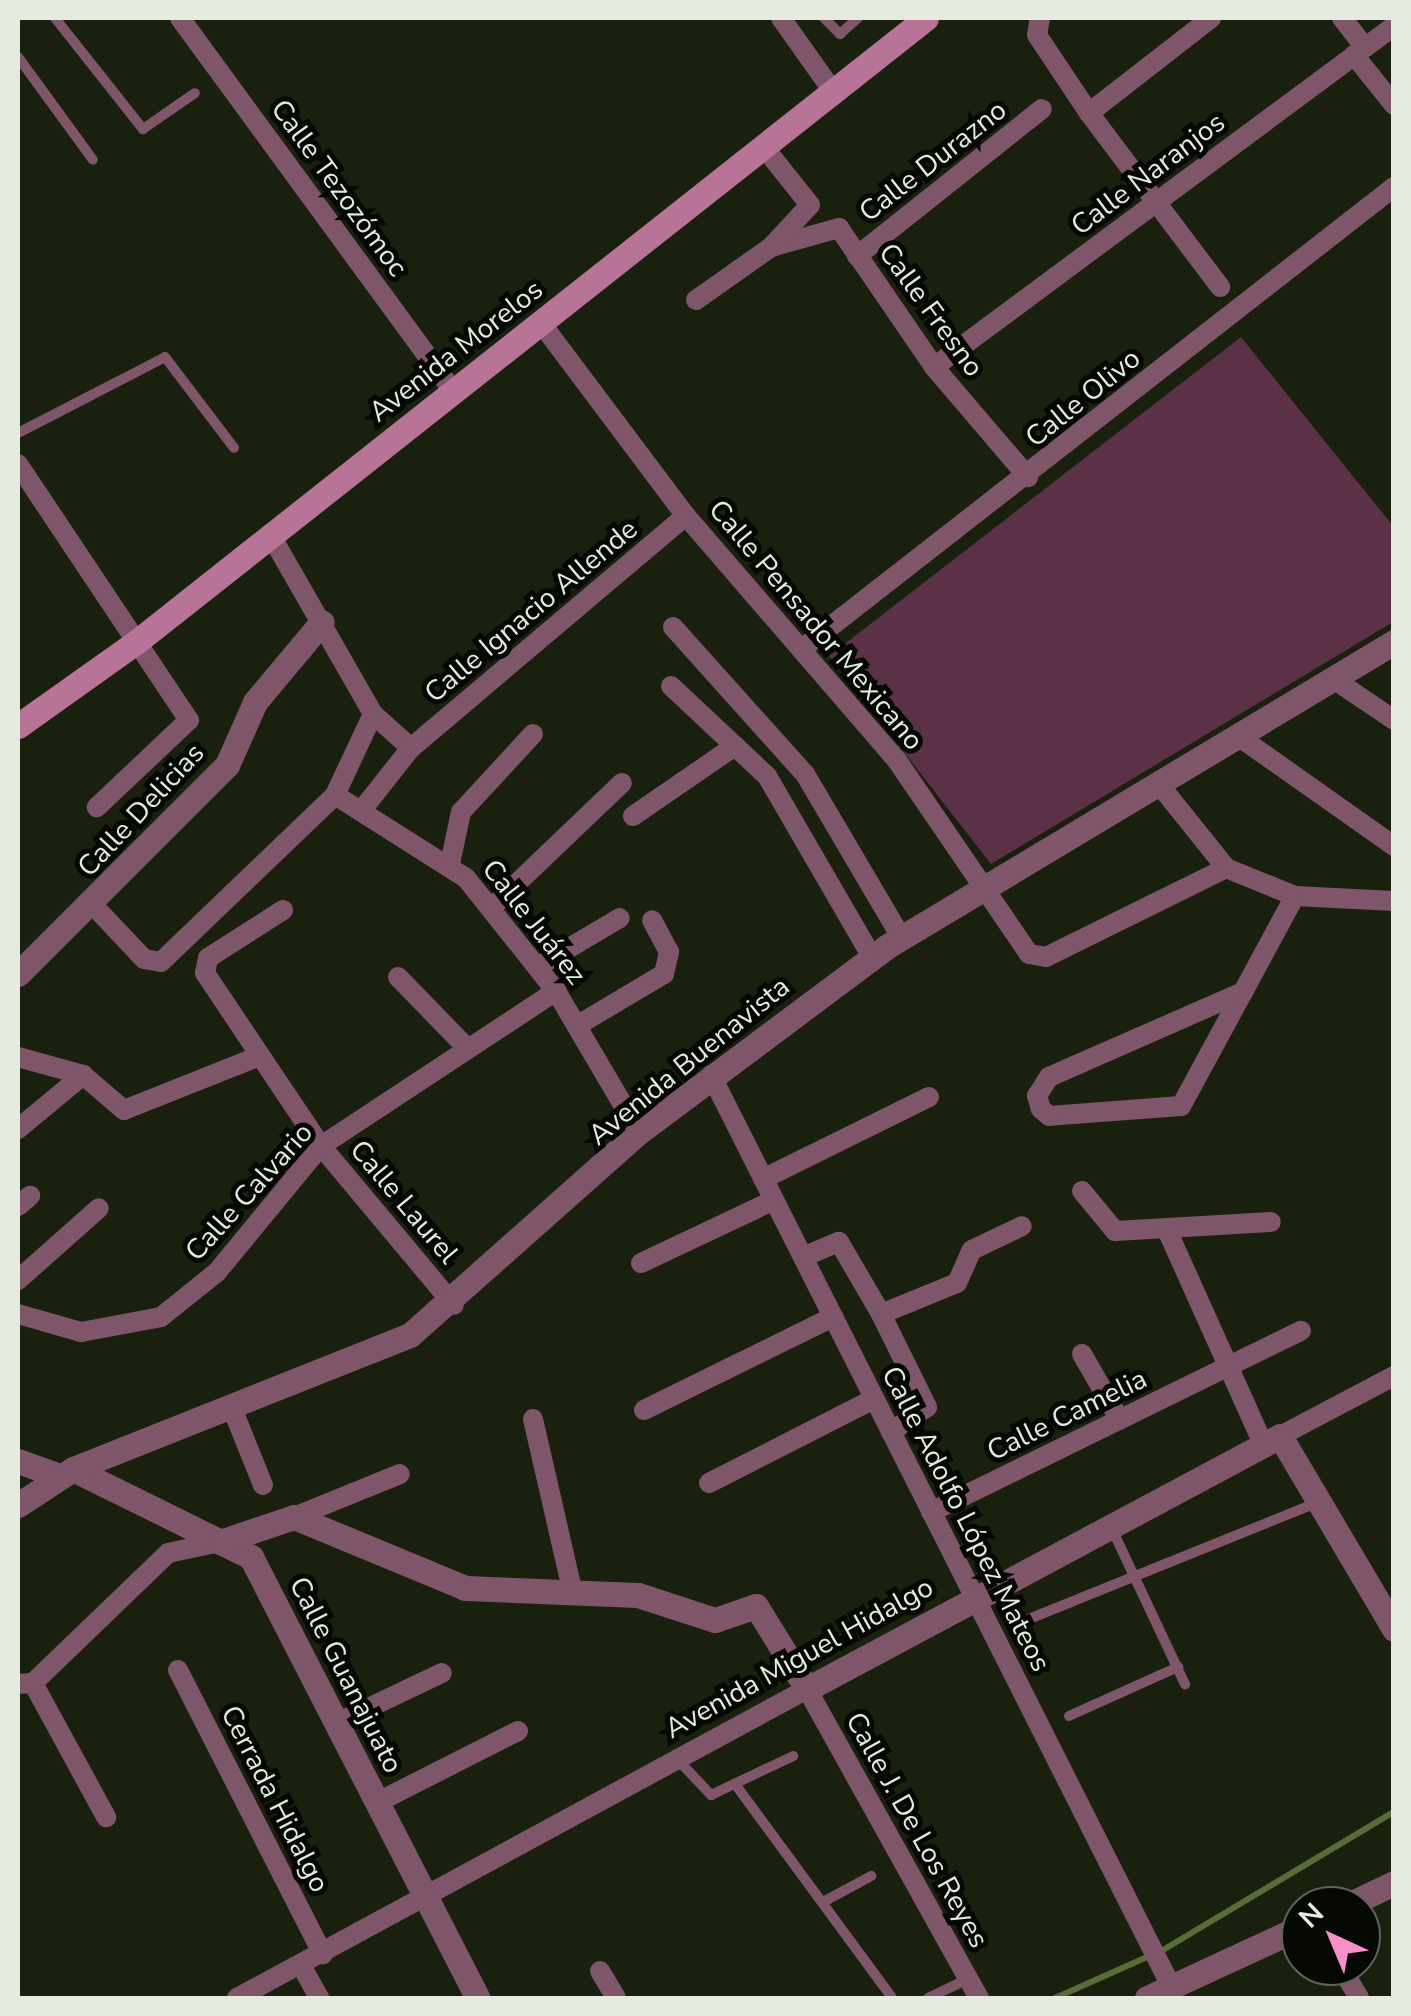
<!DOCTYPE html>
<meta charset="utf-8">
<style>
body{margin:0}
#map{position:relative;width:1411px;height:2016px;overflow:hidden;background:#19200d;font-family:"Nunito Sans",sans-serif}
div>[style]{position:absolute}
.green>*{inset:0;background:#5a3147}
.stream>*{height:6px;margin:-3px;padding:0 3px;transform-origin:3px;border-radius:3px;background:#586c38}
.service>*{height:10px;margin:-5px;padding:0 5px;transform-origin:5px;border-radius:5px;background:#7f556a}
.minor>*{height:20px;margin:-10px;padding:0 10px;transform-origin:10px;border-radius:10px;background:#7f556a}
.tertiary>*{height:25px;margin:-12.5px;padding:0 12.5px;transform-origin:12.5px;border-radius:12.5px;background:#7f556a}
.secondary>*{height:25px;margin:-12.5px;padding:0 12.5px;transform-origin:12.5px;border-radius:12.5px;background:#b77497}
span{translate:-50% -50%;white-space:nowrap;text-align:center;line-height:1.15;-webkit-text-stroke:10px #060903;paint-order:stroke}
.street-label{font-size:28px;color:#e5ebde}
.frame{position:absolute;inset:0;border:20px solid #e5ebde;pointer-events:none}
.north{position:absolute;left:1281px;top:1886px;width:100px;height:100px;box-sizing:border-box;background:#060903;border:2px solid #5f635b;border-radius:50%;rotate:316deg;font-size:28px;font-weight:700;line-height:40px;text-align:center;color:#e5ebde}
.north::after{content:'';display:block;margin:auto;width:35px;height:45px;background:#f98fc8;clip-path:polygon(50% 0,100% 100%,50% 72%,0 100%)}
</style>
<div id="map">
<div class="green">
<i style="clip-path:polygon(1241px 337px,1393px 526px,1393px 622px,991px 864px,829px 656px)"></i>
</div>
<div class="stream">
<i style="left:1055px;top:1998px;width:118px;rotate:-24deg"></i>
<i style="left:1163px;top:1950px;width:269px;rotate:-30.9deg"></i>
</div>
<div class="service">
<i style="left:55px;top:18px;width:142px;rotate:51.6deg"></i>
<i style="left:143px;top:129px;width:63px;rotate:-34.7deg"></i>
<i style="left:824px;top:18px;width:23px;rotate:45deg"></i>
<i style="left:840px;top:34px;width:24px;rotate:-42deg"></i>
<i style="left:18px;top:57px;width:127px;rotate:53.9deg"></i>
<i style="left:18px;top:433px;width:165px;rotate:-27.3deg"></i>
<i style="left:165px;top:357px;width:114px;rotate:52.8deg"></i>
<i style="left:1111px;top:1527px;width:174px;rotate:64.8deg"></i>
<i style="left:1019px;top:1623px;width:323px;rotate:-22deg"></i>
<i style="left:1069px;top:1716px;width:120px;rotate:-24.2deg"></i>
<i style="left:677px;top:1759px;width:50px;rotate:46.6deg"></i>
<i style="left:711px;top:1795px;width:91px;rotate:-25.4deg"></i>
<i style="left:735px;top:1784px;width:265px;rotate:53.7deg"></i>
<i style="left:823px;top:1902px;width:55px;rotate:-28.4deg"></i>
<i style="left:928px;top:1998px;width:44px;rotate:-25.4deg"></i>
</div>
<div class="minor">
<i style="left:180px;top:18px;width:464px;rotate:53.8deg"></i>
<i style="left:781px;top:18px;width:88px;rotate:54.7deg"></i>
<i style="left:1040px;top:18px;width:17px;rotate:100deg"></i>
<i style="left:1037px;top:35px;width:94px;rotate:56.3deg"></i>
<i style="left:1089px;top:113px;width:218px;rotate:53deg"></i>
<i style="left:1342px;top:18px;width:37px;rotate:52deg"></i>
<i style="left:1354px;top:55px;width:64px;rotate:51.3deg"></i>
<i style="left:1089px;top:113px;width:155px;rotate:-37.9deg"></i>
<i style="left:771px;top:247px;width:71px;rotate:-15.6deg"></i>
<i style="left:839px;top:228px;width:168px;rotate:55.6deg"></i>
<i style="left:934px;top:367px;width:145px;rotate:49.5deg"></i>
<i style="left:857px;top:256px;width:236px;rotate:-38.5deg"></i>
<i style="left:696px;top:300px;width:92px;rotate:-35.2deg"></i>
<i style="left:771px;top:247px;width:57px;rotate:-47.1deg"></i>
<i style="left:810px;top:205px;width:75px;rotate:-128.5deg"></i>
<i style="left:541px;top:323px;width:241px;rotate:53.1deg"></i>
<i style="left:686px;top:516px;width:321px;rotate:49.2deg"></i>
<i style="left:896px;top:759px;width:236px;rotate:55.7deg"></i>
<i style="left:1029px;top:954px;width:17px;rotate:10deg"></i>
<i style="left:1046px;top:957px;width:201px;rotate:-26.3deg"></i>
<i style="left:934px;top:367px;width:573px;rotate:-36.55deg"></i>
<i style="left:18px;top:464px;width:308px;rotate:56.3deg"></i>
<i style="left:189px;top:720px;width:127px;rotate:136.6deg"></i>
<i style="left:270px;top:534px;width:207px;rotate:60.2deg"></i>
<i style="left:373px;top:714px;width:51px;rotate:41.8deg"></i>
<i style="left:673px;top:627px;width:198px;rotate:48.1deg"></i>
<i style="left:805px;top:774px;width:189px;rotate:59.5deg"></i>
<i style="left:803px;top:648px;width:750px;rotate:-37.96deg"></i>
<i style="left:1332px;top:678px;width:75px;rotate:34.1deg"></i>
<i style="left:671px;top:686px;width:132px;rotate:43.2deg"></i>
<i style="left:767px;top:776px;width:209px;rotate:59.9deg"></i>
<i style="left:1238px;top:736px;width:191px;rotate:35.2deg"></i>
<i style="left:1158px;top:783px;width:109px;rotate:51.3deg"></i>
<i style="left:1226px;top:868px;width:74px;rotate:22.1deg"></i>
<i style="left:1295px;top:896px;width:99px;rotate:2.9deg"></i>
<i style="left:335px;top:795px;width:155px;rotate:32.4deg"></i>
<i style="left:466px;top:878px;width:144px;rotate:51.5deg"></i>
<i style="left:556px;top:991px;width:164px;rotate:59.5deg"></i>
<i style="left:361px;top:811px;width:80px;rotate:-51.6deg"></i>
<i style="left:411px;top:748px;width:360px;rotate:-40.2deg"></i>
<i style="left:633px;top:816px;width:124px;rotate:-34.5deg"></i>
<i style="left:450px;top:864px;width:53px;rotate:-78.1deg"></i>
<i style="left:461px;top:812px;width:106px;rotate:-47.3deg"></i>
<i style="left:93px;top:905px;width:74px;rotate:46.6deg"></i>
<i style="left:144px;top:959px;width:17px;rotate:10deg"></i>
<i style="left:161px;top:962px;width:241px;rotate:-43.8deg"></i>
<i style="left:335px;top:795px;width:89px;rotate:-64.9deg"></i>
<i style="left:491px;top:908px;width:181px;rotate:-43.7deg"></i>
<i style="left:283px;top:910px;width:89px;rotate:147.4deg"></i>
<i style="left:208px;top:958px;width:15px;rotate:101deg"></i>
<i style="left:205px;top:973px;width:208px;rotate:56.2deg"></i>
<i style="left:321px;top:1146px;width:207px;rotate:50.1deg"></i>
<i style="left:537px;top:967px;width:96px;rotate:-30.6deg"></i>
<i style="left:398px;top:977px;width:98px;rotate:45.8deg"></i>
<i style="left:1243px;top:992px;width:130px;rotate:118.5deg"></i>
<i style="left:1181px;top:1106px;width:132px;rotate:175.7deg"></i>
<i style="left:1049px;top:1116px;width:11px;rotate:-139deg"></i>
<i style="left:1041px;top:1109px;width:14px;rotate:-107deg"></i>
<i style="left:1037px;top:1096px;width:22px;rotate:-58deg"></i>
<i style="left:1049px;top:1077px;width:212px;rotate:-23.7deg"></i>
<i style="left:1243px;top:992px;width:109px;rotate:-61.6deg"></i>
<i style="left:578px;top:1025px;width:100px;rotate:-30.7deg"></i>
<i style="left:664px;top:974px;width:23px;rotate:-77deg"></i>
<i style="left:669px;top:952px;width:36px;rotate:-118deg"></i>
<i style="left:18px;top:1057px;width:67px;rotate:15.5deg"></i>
<i style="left:83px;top:1075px;width:54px;rotate:40.5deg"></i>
<i style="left:124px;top:1110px;width:143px;rotate:-21.7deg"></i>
<i style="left:711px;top:1075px;width:1023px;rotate:63.21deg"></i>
<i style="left:18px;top:1129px;width:85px;rotate:-39.7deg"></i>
<i style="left:763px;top:1179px;width:185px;rotate:-26.3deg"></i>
<i style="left:1082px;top:1191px;width:52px;rotate:50.5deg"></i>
<i style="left:1115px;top:1231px;width:156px;rotate:-3.3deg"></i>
<i style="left:18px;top:1206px;width:16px;rotate:-40deg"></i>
<i style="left:1167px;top:1230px;width:235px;rotate:65.8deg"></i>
<i style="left:803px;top:1257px;width:39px;rotate:-23deg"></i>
<i style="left:839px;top:1242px;width:83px;rotate:59.7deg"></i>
<i style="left:881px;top:1314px;width:104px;rotate:63.7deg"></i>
<i style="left:927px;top:1407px;width:44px;rotate:145.2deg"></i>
<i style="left:641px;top:1263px;width:147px;rotate:-25.3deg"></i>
<i style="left:18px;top:1280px;width:108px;rotate:-41.6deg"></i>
<i style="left:18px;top:1314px;width:66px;rotate:15.9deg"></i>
<i style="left:81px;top:1332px;width:81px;rotate:-10.6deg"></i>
<i style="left:161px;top:1317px;width:72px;rotate:-38.8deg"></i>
<i style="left:217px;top:1272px;width:163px;rotate:-50.5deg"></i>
<i style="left:321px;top:1146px;width:282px;rotate:-33.4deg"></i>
<i style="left:881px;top:1314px;width:82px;rotate:-22.2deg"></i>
<i style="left:957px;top:1283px;width:36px;rotate:-66deg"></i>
<i style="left:972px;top:1250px;width:55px;rotate:-25.6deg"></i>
<i style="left:1082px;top:1354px;width:76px;rotate:60.1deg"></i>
<i style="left:232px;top:1408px;width:83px;rotate:68.1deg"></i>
<i style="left:644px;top:1410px;width:211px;rotate:-26.2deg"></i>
<i style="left:533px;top:1419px;width:180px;rotate:77.1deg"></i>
<i style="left:1280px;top:1436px;width:129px;rotate:-27.8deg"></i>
<i style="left:709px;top:1483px;width:185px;rotate:-27deg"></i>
<i style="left:931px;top:1512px;width:412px;rotate:-26.1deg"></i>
<i style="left:294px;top:1517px;width:114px;rotate:-22.1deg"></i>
<i style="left:178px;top:1670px;width:319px;rotate:63deg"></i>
<i style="left:33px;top:1683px;width:153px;rotate:61.4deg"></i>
<i style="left:18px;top:1684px;width:15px;rotate:-4deg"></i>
<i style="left:33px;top:1683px;width:187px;rotate:-43.9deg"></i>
<i style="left:168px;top:1553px;width:53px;rotate:-11.9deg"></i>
<i style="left:337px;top:1723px;width:116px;rotate:-25.5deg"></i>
<i style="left:378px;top:1802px;width:157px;rotate:-26.9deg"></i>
<i style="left:301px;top:1965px;width:38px;rotate:61deg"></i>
<i style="left:1340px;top:1966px;width:37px;rotate:59deg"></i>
<i style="left:600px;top:1971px;width:31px;rotate:59deg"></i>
<i style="left:237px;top:1998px;width:648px;rotate:-28.46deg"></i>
<i style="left:807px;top:1689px;width:354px;rotate:60.9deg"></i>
</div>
<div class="tertiary">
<i style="left:18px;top:974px;width:296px;rotate:-45deg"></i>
<i style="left:227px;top:765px;width:69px;rotate:-66deg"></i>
<i style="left:255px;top:702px;width:104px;rotate:-50.1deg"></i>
<i style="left:18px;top:1461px;width:45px;rotate:19.7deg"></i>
<i style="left:73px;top:1469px;width:199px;rotate:26.3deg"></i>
<i style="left:251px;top:1557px;width:496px;rotate:62.8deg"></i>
<i style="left:18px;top:1505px;width:66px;rotate:-33.2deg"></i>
<i style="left:73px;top:1469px;width:363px;rotate:-21.7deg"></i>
<i style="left:410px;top:1335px;width:306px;rotate:-41.6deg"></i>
<i style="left:639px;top:1132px;width:309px;rotate:-36.8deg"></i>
<i style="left:886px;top:947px;width:593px;rotate:-30.98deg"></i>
<i style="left:220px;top:1542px;width:78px;rotate:-18.7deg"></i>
<i style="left:294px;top:1517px;width:185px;rotate:22.5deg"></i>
<i style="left:465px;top:1588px;width:173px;rotate:2.3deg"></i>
<i style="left:638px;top:1595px;width:81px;rotate:18deg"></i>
<i style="left:715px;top:1620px;width:43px;rotate:-18.9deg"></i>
<i style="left:756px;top:1606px;width:97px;rotate:58.4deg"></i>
<i style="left:807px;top:1689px;width:536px;rotate:-28.14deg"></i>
<i style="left:1280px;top:1436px;width:224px;rotate:59.4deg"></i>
<i style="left:1346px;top:1906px;width:53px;rotate:-25.6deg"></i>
<i style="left:1147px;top:1998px;width:170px;rotate:-24.8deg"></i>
</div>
<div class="secondary">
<i style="left:18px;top:726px;width:143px;rotate:-35.4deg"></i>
<i style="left:135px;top:643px;width:1008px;rotate:-38.31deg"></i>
</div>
<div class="street-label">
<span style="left:933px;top:161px;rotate:-38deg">Calle Durazno</span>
<span style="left:1148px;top:174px;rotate:-37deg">Calle Naranjos</span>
<span style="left:339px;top:188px;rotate:54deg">Calle Tezozómoc</span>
<span style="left:931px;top:310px;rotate:54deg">Calle Fresno</span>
<span style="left:456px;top:351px;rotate:-38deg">Avenida Morelos</span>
<span style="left:1083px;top:398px;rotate:-39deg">Calle Olivo</span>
<span style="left:531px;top:611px;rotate:-40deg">Calle Ignacio Allende</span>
<span style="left:816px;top:625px;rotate:50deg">Calle Pensador Mexicano</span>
<span style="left:141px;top:810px;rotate:-47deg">Calle Delicias</span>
<span style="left:534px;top:922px;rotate:52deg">Calle Juárez</span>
<span style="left:689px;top:1061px;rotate:-39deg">Avenida Buenavista</span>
<span style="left:249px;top:1192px;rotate:-48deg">Calle Calvario</span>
<span style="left:404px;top:1202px;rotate:50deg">Calle Laurel</span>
<span style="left:1067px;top:1415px;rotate:-26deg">Calle Camelia</span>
<span style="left:966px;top:1519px;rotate:63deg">Calle Adolfo López Mateos</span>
<span style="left:799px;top:1658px;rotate:-29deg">Avenida Miguel Hidalgo</span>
<span style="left:346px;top:1675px;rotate:63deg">Calle Guanajuato</span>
<span style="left:275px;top:1799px;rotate:63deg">Cerrada Hidalgo</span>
<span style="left:917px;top:1830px;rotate:61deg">Calle J. De Los Reyes</span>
</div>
<div class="frame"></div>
<div class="north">N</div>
</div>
